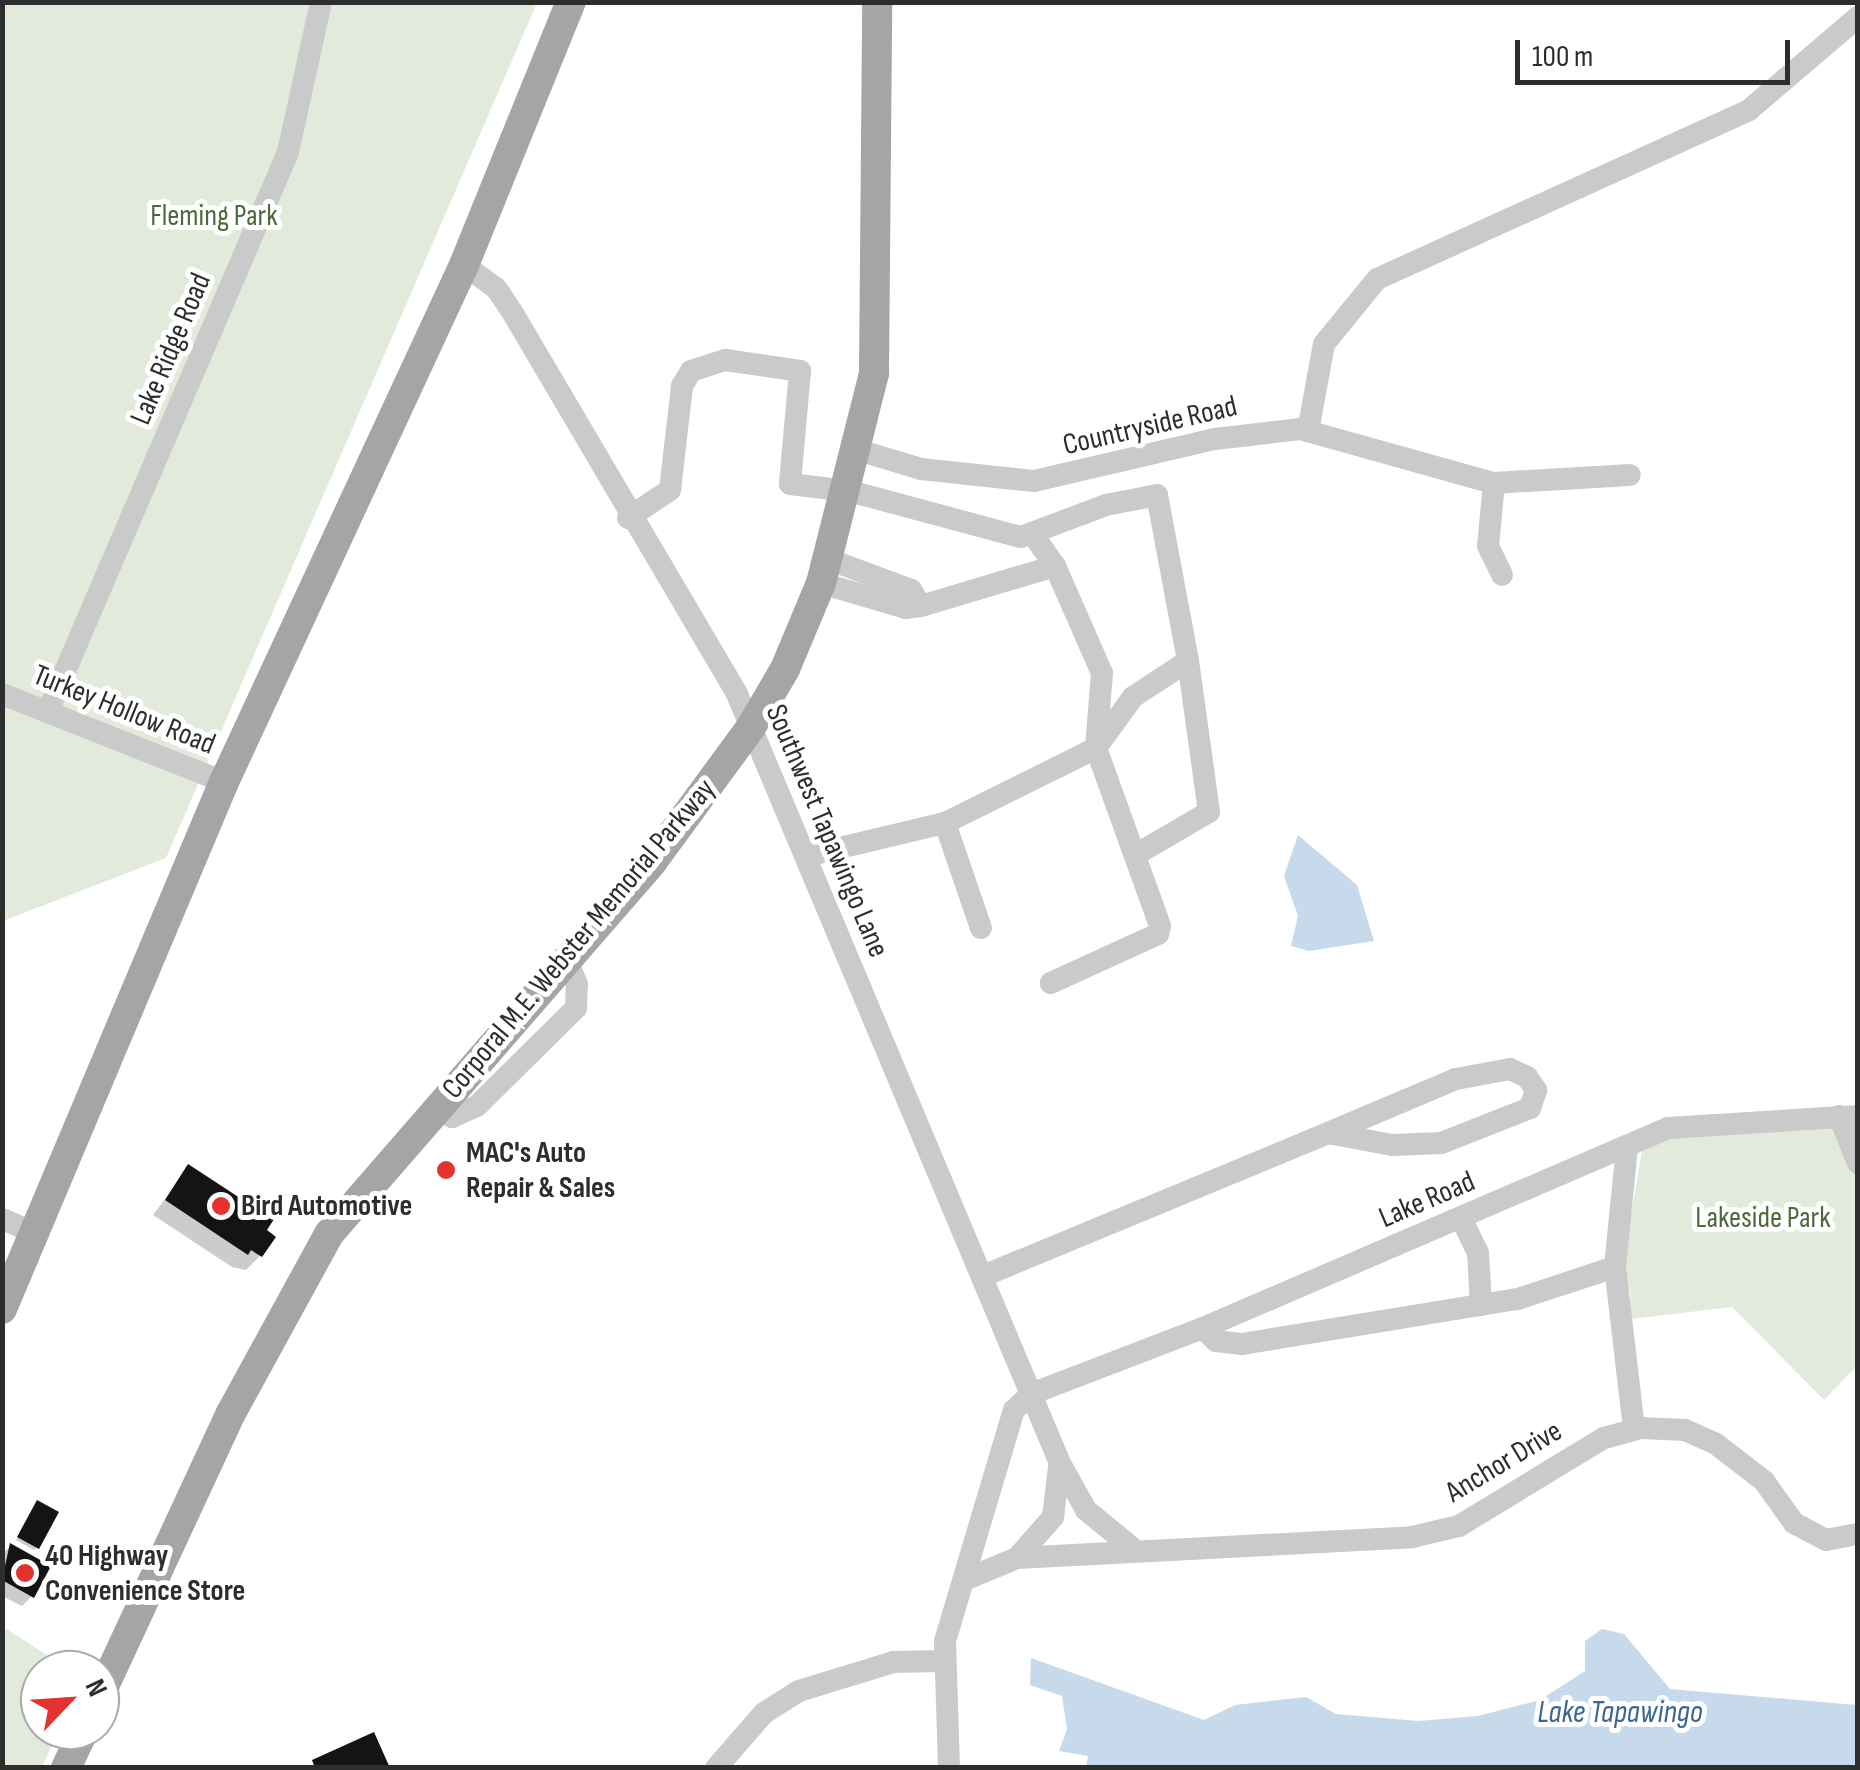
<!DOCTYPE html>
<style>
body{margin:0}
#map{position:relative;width:1860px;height:1770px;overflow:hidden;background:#fff;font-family:"Sofia Sans Condensed",sans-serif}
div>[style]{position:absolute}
.green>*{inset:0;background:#e2ebdb}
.water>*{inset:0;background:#c7daeb}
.shadow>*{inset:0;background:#0003}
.building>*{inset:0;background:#141414}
.minor>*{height:22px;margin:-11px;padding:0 11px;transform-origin:11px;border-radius:11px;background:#cacaca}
.major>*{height:30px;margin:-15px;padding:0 15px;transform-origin:15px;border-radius:15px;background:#a5a5a5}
.dots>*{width:28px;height:28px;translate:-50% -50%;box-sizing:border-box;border:5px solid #fff;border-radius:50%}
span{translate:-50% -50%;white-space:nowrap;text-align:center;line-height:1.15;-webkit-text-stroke:10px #fff;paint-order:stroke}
.park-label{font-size:30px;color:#4c693b}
.street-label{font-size:30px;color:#2d2d2d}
.poi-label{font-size:30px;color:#2d2d2d;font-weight:700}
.left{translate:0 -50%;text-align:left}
.water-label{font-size:32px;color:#3c678f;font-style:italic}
.frame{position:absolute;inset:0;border:5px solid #2d2d2d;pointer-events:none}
.north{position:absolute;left:20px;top:1650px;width:100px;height:100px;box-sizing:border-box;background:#fff;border:2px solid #ababab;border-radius:50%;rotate:65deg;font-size:28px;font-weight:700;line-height:40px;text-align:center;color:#2d2d2d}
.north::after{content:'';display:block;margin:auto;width:35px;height:45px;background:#e5322f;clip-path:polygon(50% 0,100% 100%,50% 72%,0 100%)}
.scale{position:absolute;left:1515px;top:40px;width:275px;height:45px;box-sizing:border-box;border:5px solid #2d2d2d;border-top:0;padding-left:12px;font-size:30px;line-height:35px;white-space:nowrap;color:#2d2d2d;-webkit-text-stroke:8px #fff;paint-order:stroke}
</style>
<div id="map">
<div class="green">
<i style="clip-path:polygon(2px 3px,537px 3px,166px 858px,3px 921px)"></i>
<i style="clip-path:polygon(1857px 1118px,1857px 1366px,1824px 1400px,1732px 1307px,1631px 1319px,1630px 1291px,1621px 1274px,1644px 1139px)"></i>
<i style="clip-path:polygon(2px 1626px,70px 1670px,40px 1670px,40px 1730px,59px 1730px,42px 1767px,3px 1767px)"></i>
</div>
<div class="water">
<i style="clip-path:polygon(1298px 835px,1357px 885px,1374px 941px,1309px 951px,1291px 946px,1298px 916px,1284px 876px)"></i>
<i style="clip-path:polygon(1602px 1629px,1624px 1634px,1670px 1689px,1857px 1705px,1857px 1767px,1086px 1767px,1088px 1756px,1059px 1751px,1067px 1729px,1062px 1696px,1030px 1685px,1031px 1658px,1204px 1720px,1235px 1705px,1306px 1697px,1336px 1714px,1418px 1721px,1478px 1716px,1540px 1700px,1585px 1671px,1585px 1641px)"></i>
</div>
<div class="shadow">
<i style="clip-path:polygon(189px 1167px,263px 1231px,260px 1256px,246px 1270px,232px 1267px,153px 1215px)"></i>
<i style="clip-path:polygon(35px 1506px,37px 1547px,34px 1550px,16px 1540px)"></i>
<i style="clip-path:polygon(10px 1547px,32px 1596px,22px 1606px,2px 1596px,2px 1554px)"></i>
</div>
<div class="building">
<i style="clip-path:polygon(188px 1164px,243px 1200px,248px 1192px,278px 1213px,267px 1230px,276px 1237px,262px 1257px,251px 1250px,248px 1255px,165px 1200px)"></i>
<i style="clip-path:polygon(37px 1500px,59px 1512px,39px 1549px,17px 1537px)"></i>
<i style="clip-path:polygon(10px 1543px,51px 1566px,34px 1598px,2px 1580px)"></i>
<i style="clip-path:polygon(374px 1732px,390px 1768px,315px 1768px,312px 1760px)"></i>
</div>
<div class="minor">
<i style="left:464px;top:265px;width:39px;rotate:36deg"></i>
<i style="left:496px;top:288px;width:32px;rotate:56deg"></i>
<i style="left:514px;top:315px;width:440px;rotate:59.5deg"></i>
<i style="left:737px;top:694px;width:834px;rotate:67.22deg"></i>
<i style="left:1060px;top:1463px;width:54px;rotate:61deg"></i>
<i style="left:1086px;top:1510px;width:65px;rotate:39.4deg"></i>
<i style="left:1308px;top:431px;width:88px;rotate:-79.6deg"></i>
<i style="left:1324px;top:344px;width:84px;rotate:-50.8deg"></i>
<i style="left:1377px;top:279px;width:409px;rotate:-24.4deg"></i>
<i style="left:1749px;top:110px;width:143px;rotate:-40.5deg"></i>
<i style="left:858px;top:450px;width:66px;rotate:16.8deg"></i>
<i style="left:921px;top:469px;width:114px;rotate:6.1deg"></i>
<i style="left:1034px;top:481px;width:186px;rotate:-13.1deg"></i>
<i style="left:1215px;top:439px;width:86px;rotate:-6.7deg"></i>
<i style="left:1300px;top:429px;width:201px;rotate:15.6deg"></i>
<i style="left:1494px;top:483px;width:136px;rotate:-3.4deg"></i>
<i style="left:1494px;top:483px;width:63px;rotate:95.4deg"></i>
<i style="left:1488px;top:546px;width:32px;rotate:64deg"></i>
<i style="left:628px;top:518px;width:50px;rotate:-33.7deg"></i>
<i style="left:670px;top:490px;width:105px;rotate:-83.4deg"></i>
<i style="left:682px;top:386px;width:17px;rotate:-59deg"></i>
<i style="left:691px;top:371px;width:36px;rotate:-18deg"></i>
<i style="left:725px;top:360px;width:76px;rotate:8.3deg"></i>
<i style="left:800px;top:371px;width:113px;rotate:95.1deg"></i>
<i style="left:790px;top:484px;width:59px;rotate:6.8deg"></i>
<i style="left:849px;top:491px;width:178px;rotate:15deg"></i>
<i style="left:1021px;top:537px;width:91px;rotate:-20.6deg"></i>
<i style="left:1106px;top:505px;width:52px;rotate:-11.1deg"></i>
<i style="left:1157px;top:495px;width:169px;rotate:79.4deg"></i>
<i style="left:1188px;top:661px;width:66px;rotate:146.8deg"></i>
<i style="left:1133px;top:697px;width:63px;rotate:126deg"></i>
<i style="left:828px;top:559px;width:89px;rotate:20.5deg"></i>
<i style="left:911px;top:590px;width:19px;rotate:58deg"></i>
<i style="left:1055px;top:566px;width:117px;rotate:66.3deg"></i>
<i style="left:1102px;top:673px;width:75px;rotate:94.6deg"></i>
<i style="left:821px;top:583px;width:89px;rotate:16.4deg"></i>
<i style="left:906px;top:608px;width:15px;rotate:-8deg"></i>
<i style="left:921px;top:606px;width:140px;rotate:-16.6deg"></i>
<i style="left:1055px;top:566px;width:40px;rotate:-124.9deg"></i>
<i style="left:2px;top:694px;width:239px;rotate:21.6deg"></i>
<i style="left:48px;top:711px;width:608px;rotate:-66.76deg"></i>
<i style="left:288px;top:152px;width:154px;rotate:-77.6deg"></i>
<i style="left:945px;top:823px;width:169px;rotate:-26.4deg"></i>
<i style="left:1096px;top:748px;width:189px;rotate:70.2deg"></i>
<i style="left:1160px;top:926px;width:8px;rotate:104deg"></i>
<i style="left:1158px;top:934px;width:118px;rotate:155.4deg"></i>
<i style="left:1137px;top:854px;width:83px;rotate:-30.3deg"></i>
<i style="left:1209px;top:812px;width:152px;rotate:-97.9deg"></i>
<i style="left:806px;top:856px;width:143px;rotate:-13.4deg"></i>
<i style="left:945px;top:823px;width:111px;rotate:71.1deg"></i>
<i style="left:1510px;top:1069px;width:19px;rotate:25deg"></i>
<i style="left:1527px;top:1077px;width:16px;rotate:55deg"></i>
<i style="left:1536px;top:1090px;width:19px;rotate:108deg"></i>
<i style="left:1530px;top:1108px;width:96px;rotate:158.5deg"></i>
<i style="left:1441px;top:1143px;width:49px;rotate:177.7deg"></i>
<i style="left:1392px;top:1145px;width:65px;rotate:-169.4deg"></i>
<i style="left:1328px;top:1133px;width:139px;rotate:-22.9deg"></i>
<i style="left:1456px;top:1079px;width:55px;rotate:-10.5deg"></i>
<i style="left:438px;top:1108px;width:17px;rotate:33deg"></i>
<i style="left:452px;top:1117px;width:27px;rotate:-24deg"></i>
<i style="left:477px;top:1106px;width:139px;rotate:-44.7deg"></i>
<i style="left:576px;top:1008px;width:24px;rotate:-88deg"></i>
<i style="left:577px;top:984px;width:26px;rotate:-113deg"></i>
<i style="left:1839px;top:1116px;width:51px;rotate:68deg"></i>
<i style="left:1461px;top:1218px;width:39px;rotate:64deg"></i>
<i style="left:1478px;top:1253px;width:52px;rotate:86.7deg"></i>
<i style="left:2px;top:1219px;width:36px;rotate:23deg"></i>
<i style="left:1615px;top:1267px;width:163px;rotate:83.3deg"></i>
<i style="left:983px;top:1276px;width:373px;rotate:-22.5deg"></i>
<i style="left:1203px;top:1328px;width:18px;rotate:45deg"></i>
<i style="left:1216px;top:1341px;width:26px;rotate:7deg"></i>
<i style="left:1242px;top:1344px;width:280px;rotate:-9.3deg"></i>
<i style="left:1518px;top:1299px;width:102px;rotate:-18.3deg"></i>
<i style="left:1615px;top:1267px;width:122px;rotate:-84.3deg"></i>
<i style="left:1017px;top:1558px;width:55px;rotate:-48.7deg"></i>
<i style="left:1053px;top:1517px;width:50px;rotate:-83.2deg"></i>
<i style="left:964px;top:1580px;width:57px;rotate:-22.5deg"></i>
<i style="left:1017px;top:1558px;width:396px;rotate:-3deg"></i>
<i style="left:1412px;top:1537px;width:48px;rotate:-13.2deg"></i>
<i style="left:1459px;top:1526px;width:170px;rotate:-31.3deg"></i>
<i style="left:1604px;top:1438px;width:38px;rotate:-15deg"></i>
<i style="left:1641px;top:1428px;width:44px;rotate:2.6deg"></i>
<i style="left:1685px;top:1430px;width:34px;rotate:24deg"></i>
<i style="left:1716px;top:1444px;width:61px;rotate:37.6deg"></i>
<i style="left:1764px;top:1481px;width:52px;rotate:54.5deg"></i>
<i style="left:1794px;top:1523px;width:36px;rotate:28deg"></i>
<i style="left:1826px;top:1540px;width:33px;rotate:-11deg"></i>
<i style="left:716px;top:1768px;width:73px;rotate:-48.9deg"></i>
<i style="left:764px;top:1713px;width:41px;rotate:-32.2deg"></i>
<i style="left:799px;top:1691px;width:98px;rotate:-17.1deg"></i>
<i style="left:893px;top:1662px;width:49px;rotate:-1.2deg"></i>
<i style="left:949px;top:1768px;width:127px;rotate:-91.8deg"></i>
<i style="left:945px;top:1641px;width:241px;rotate:-73.4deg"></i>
<i style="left:1014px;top:1410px;width:23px;rotate:-43deg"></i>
<i style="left:1031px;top:1394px;width:184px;rotate:-21deg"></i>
<i style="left:1203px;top:1328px;width:506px;rotate:-23.27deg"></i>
<i style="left:1668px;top:1128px;width:190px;rotate:-3.6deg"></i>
</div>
<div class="major">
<i style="left:2px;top:1309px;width:572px;rotate:-67.16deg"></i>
<i style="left:224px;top:782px;width:570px;rotate:-65.1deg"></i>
<i style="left:464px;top:265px;width:284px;rotate:-67.9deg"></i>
<i style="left:100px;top:1695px;width:311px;rotate:-65.1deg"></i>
<i style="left:231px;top:1413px;width:204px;rotate:-61.3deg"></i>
<i style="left:329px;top:1234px;width:493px;rotate:-49deg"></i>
<i style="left:652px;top:862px;width:167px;rotate:-53.7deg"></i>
<i style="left:751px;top:727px;width:67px;rotate:-59.6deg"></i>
<i style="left:785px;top:669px;width:93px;rotate:-67.3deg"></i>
<i style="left:821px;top:583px;width:217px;rotate:-75.8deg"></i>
<i style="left:874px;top:373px;width:371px;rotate:-89.5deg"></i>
<i style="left:66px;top:1768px;width:42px;rotate:-64.7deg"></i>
</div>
<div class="dots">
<i style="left:446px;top:1170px;background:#e5322f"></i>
<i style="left:221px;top:1206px;background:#e5322f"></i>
<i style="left:25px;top:1573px;background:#e5322f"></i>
</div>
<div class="park-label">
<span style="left:214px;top:216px">Fleming Park</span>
<span style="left:1763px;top:1218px">Lakeside Park</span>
</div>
<div class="street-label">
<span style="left:171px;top:349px;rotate:-67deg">Lake Ridge Road</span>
<span style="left:1150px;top:426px;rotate:-13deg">Countryside Road</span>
<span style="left:124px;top:710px;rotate:22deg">Turkey Hollow Road</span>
<span style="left:827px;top:831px;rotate:67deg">Southwest Tapawingo Lane</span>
<span style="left:579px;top:939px;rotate:-50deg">Corporal M.E. Webster Memorial Parkway</span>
<span style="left:1427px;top:1200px;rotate:-23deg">Lake Road</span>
<span style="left:1504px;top:1462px;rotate:-31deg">Anchor Drive</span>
</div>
<div class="poi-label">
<span class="left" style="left:466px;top:1170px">MAC's Auto<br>Repair &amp; Sales</span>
<span class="left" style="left:241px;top:1206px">Bird Automotive</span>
<span class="left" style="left:45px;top:1573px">40 Highway<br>Convenience Store</span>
</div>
<div class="water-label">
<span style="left:1620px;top:1713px">Lake Tapawingo</span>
</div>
<div class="frame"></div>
<div class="north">N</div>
<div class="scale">100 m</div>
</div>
